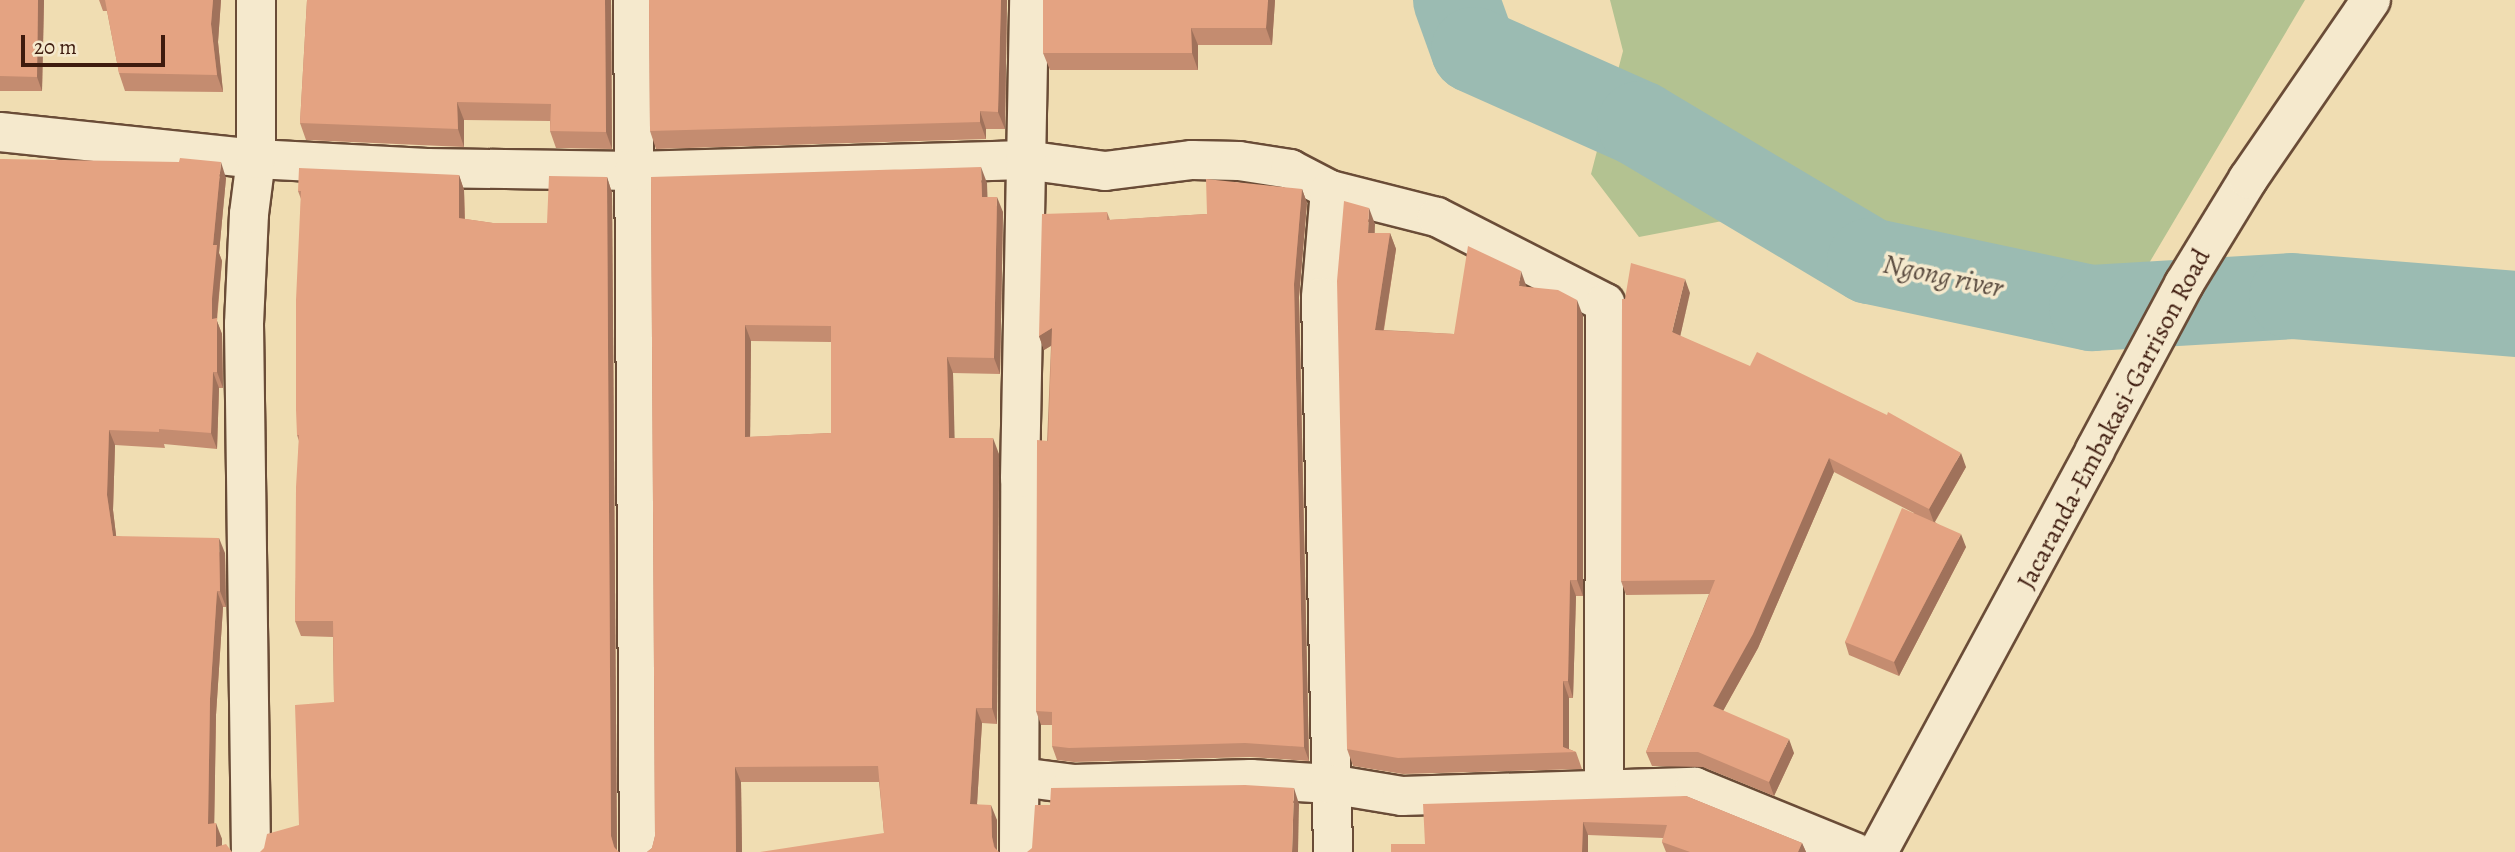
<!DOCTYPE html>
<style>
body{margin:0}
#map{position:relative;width:2515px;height:852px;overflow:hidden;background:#f0ddb2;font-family:Alegreya,serif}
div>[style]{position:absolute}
.green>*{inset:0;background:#b3c291}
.river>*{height:86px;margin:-43px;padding:0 43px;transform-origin:43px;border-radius:43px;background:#9bbbb2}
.roads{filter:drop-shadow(2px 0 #6a4c37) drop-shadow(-2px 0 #6a4c37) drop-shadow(0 2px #6a4c37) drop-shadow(0 -2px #6a4c37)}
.minor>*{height:38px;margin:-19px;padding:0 19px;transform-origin:19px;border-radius:19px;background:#f5e9cd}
.tertiary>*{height:38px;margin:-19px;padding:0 19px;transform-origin:19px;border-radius:19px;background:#f5e9cd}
.secondary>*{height:38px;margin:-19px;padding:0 19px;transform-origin:19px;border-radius:19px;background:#f5e9cd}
.wall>*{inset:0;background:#c48c70}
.shaded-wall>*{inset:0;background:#a0725b}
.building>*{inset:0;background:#e4a382}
span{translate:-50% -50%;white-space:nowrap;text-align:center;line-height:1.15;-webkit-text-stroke:7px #f5e9cd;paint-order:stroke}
.street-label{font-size:26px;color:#3e1b0e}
.water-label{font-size:28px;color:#5a4b3f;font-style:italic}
.scale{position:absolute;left:21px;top:35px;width:144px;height:32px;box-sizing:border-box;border:4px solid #3e1b0e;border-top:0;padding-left:9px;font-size:21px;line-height:24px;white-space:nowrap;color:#3e1b0e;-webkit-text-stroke:5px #f5e9cd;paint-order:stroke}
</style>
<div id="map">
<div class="green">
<i style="clip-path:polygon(1610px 0,2305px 0,2145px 270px,1969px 296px,1836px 267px,1759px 214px,1639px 237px,1591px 174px,1623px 51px)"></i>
</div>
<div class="river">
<i style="left:1456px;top:0;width:53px;rotate:70.2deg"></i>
<i style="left:1474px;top:50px;width:182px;rotate:24deg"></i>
<i style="left:1640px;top:124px;width:268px;rotate:30.8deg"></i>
<i style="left:1870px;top:261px;width:227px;rotate:12deg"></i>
<i style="left:2092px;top:308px;width:200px;rotate:-3.4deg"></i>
<i style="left:2292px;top:296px;width:224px;rotate:4.6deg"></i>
</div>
<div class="roads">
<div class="minor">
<i style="left:633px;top:0;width:852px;rotate:89.6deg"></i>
<i style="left:0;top:132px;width:257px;rotate:6deg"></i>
<i style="left:256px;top:159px;width:171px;rotate:3deg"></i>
<i style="left:427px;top:168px;width:207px;rotate:0.8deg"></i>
<i style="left:634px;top:171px;width:391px;rotate:-1.6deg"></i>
<i style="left:1025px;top:160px;width:81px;rotate:7.8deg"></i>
<i style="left:1105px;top:171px;width:88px;rotate:-7.2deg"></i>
<i style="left:1192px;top:160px;width:47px;rotate:1.2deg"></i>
<i style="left:1239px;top:161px;width:52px;rotate:8.9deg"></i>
<i style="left:1290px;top:169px;width:45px;rotate:27.7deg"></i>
<i style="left:1330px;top:190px;width:110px;rotate:14.2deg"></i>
<i style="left:1437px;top:217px;width:189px;rotate:27.1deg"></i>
<i style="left:1605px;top:303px;width:486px;rotate:90.1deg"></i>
<i style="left:1330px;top:190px;width:107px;rotate:94.8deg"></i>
<i style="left:1321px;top:297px;width:555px;rotate:88.76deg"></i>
<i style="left:1020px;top:777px;width:53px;rotate:7.5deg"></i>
<i style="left:1073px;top:784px;width:178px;rotate:-1.6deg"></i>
<i style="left:1251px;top:779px;width:79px;rotate:3.6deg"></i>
<i style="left:1330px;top:784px;width:73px;rotate:9.5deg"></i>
<i style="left:1402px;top:796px;width:293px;rotate:-1.8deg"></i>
<i style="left:1695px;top:787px;width:172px;rotate:22.2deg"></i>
<i style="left:251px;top:852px;width:528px;rotate:-90.76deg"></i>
<i style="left:244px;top:324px;width:110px;rotate:-87.4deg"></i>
<i style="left:249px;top:214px;width:55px;rotate:-82.7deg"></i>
<i style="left:256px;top:159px;width:159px;rotate:-90deg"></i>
<i style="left:1019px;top:852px;width:374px;rotate:-89.8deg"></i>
<i style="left:1020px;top:478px;width:478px;rotate:-88.9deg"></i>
</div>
<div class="tertiary">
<i style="left:2184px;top:284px;width:123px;rotate:-58.6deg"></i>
<i style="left:2248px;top:179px;width:217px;rotate:-55.5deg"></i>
<i style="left:1878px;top:852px;width:457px;rotate:-61.6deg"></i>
</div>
<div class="secondary">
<i style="left:2095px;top:450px;width:188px;rotate:-61.8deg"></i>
</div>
</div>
<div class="wall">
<i style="clip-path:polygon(0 0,44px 0,42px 91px,0 91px)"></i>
<i style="clip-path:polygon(99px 0,221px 0,218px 42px,223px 92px,125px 91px,119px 73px,107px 11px,103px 11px)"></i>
<i style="clip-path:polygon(307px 0,611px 0,612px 149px,556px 148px,550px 131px,550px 121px,464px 120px,464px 147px,306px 140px,300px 123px)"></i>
<i style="clip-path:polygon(649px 0,1007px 0,1005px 129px,986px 129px,986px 139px,656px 149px,650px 131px)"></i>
<i style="clip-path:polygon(1275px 0,1272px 45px,1198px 45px,1198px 70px,1050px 70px,1043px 53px)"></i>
<i style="clip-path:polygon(0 159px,226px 178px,219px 253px,222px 261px,217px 321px,222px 334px,223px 388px,219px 388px,217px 449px,164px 444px,165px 448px,115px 445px,113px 510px,116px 536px,225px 553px,226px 607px,223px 607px,216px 715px,214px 823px,222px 839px,222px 845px,0 852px)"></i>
<i style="clip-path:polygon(459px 175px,464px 190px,465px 219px,493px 223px,547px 223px,607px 177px,612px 193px,617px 850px,299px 825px,334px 702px,333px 637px,301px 636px,295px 621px,299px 441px,297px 435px,301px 199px,298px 191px)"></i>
<i style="clip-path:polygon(evenodd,651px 177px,987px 183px,987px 197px,1003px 212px,1000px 374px,953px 373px,954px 438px,999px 454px,997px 724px,982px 723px,977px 804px,997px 820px,997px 850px,884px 833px,879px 782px,741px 782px,742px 852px,647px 852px,652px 848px,655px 836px,651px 177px,751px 341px,831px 342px,831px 433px,750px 437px,751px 341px)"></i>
<i style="clip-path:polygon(1302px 189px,1307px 203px,1299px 297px,1309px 761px,1250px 757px,1074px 762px,1057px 760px,1052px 746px,1052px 725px,1041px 725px,1036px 711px,1051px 346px,1044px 350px,1039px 336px,1107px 212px,1110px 220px,1207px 214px)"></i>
<i style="clip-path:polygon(1375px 224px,1375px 233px,1390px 233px,1396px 249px,1384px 330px,1454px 334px,1527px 287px,1583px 316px,1583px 596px,1576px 596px,1573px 698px,1569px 698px,1569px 749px,1576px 752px,1582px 769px,1403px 774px,1353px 766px,1347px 749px)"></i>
<i style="clip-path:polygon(1690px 293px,1680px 336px,1966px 467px,1935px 522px,1966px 547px,1899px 676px,1849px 655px,1845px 642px,1914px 513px,1834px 472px,1758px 648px,1723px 711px,1794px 753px,1774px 796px,1703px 767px,1652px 766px,1646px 752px,1709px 594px,1626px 595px,1621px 581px)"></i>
<i style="clip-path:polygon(1686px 796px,1802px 843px,1806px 852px,1666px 852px,1662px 842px,1663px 838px,1588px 835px,1588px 852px,1391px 852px,1425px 844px)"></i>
</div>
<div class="shaded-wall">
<i style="clip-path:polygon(38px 0,44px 0,42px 91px,37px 77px)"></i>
<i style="clip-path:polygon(213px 0,221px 0,218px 42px,223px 92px,217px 75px,211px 24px)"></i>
<i style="clip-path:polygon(605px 0,611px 0,612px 149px,606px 132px)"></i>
<i style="clip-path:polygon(1001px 0,1007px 0,1005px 129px,998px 112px)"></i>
<i style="clip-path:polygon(1268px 0,1275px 0,1272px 45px,1266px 28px)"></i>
<i style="clip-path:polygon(1191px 28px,1198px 45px,1198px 70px,1192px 53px)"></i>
<i style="clip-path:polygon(457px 102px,464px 120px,464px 147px,458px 129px)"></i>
<i style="clip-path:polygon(980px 111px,986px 129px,986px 139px,980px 122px)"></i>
<i style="clip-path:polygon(221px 162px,226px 178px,219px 253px,222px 261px,217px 314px,217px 321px,222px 334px,223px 388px,217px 372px,212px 319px,212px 299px,213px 245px)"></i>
<i style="clip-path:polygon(981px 167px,987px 183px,988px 212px,982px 197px)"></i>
<i style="clip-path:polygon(459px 175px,464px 190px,465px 234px,459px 218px)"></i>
<i style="clip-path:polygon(607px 177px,612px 193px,617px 852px,616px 852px,611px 836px)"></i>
<i style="clip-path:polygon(1302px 189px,1307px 203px,1299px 297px,1309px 761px,1304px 747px,1294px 284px)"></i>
<i style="clip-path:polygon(997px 197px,1003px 212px,1000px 374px,994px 358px)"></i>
<i style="clip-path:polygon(1369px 208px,1375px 224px,1374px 249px,1368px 233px)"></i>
<i style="clip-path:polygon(1390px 233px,1396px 249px,1381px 346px,1375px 330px)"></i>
<i style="clip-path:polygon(1521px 271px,1527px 288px,1519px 286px)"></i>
<i style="clip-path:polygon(1685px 279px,1690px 293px,1678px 346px,1672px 332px)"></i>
<i style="clip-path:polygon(1577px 300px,1583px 316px,1583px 596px,1577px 580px)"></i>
<i style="clip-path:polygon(745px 325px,751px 341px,750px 452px,745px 437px)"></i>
<i style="clip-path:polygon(1052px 328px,1057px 342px,1044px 350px,1039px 336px)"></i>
<i style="clip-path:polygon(947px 357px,953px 373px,955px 453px,949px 438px)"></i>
<i style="clip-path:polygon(213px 372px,219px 388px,217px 449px,211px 433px)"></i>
<i style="clip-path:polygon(109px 430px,115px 445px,113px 510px,118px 551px,113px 536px,107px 495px)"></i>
<i style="clip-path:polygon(993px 438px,999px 454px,997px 724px,992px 708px)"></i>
<i style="clip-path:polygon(1961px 453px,1966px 467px,1934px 523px,1929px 509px)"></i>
<i style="clip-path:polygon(1829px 458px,1834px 472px,1758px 648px,1718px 720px,1713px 706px)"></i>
<i style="clip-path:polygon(1961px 534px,1966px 547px,1899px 676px,1894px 662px)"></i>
<i style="clip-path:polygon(219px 538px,225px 553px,226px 607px,220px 591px)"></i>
<i style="clip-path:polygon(1570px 580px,1576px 596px,1573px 698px,1568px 681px)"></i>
<i style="clip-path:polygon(217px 591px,223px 607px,216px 715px,214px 840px,208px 824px,210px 699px)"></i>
<i style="clip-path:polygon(1563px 681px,1569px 698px,1569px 752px,1563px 747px)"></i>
<i style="clip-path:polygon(976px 708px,982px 723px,976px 820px,970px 804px)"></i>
<i style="clip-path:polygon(1789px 739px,1794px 753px,1774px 796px,1769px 782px)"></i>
<i style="clip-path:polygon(735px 767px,741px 782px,742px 852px,736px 852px)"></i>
<i style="clip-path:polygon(1294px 788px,1299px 804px,1298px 852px,1292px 852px)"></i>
<i style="clip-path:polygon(991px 805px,997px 820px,997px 852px,996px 852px,992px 837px)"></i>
<i style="clip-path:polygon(1583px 822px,1588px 835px,1588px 852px,1582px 852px)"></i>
<i style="clip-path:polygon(216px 823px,222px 839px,222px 852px,216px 847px)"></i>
<i style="clip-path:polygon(1802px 843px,1806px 852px,1798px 852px)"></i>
</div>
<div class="building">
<i style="clip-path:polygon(0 0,38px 0,37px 77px,0 76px)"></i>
<i style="clip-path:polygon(105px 0,213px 0,211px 24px,217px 75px,119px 73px)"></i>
<i style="clip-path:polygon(307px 0,605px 0,606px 132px,550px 131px,551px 104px,457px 102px,458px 129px,300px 123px)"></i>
<i style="clip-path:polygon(649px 0,1001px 0,998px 112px,980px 111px,980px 122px,650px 131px)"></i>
<i style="clip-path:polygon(1043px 0,1268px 0,1266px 28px,1191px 28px,1192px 53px,1043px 53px)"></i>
<i style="clip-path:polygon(180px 158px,221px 162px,213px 245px,217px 245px,212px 299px,212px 319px,217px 318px,217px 372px,213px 372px,211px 433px,159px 429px,159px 432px,109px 430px,107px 495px,113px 536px,219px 538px,220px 591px,217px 591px,210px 699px,208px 824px,216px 823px,216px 847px,226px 844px,232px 852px,0 852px,0 159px,179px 162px)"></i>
<i style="clip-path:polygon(evenodd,981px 167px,982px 197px,997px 197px,994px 358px,947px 357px,949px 438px,993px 438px,992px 708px,976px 708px,970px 804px,991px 805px,992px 837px,994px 847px,999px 852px,760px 852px,884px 833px,878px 766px,735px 767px,736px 852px,647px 852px,652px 848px,655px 836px,651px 177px,981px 167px,745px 325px,831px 326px,831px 433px,745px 437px,745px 325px)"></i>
<i style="clip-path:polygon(299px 168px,459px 175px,459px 218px,493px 223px,547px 223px,549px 176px,607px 177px,611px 836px,614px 847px,619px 852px,260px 852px,264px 848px,267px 834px,299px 825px,295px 705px,334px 702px,333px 621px,295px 621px,296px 487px,299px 435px,297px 435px,296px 410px,296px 300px,301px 191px,298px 191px)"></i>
<i style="clip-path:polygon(1206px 179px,1302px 189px,1294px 284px,1304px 747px,1245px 743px,1069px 748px,1052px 746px,1052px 712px,1036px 711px,1037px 440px,1048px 441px,1052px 328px,1039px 336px,1042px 214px,1107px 212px,1107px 220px,1207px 214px)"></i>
<i style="clip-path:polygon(1344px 201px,1369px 208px,1368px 233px,1390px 233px,1375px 330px,1454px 334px,1468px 246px,1521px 271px,1519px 286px,1558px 290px,1577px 300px,1577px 580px,1570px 580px,1568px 681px,1563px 681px,1563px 747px,1576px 752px,1398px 758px,1347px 749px,1337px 281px)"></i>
<i style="clip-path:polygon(1631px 263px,1685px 279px,1672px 332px,1750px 366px,1757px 352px,1887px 415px,1888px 412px,1961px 453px,1929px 509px,1829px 458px,1753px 634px,1713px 706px,1789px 739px,1769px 782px,1698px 752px,1646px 752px,1715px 580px,1621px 581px,1622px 299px,1625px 299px)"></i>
<i style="clip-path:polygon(1902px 508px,1961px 534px,1894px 662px,1845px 642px)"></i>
<i style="clip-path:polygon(1245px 785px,1294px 788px,1292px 852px,1027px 852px,1032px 848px,1035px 805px,1050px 805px,1051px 788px)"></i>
<i style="clip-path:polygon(1686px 796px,1802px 843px,1798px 852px,1690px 852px,1662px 842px,1667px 825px,1583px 822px,1582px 852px,1391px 852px,1391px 844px,1425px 844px,1423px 804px)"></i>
</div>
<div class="street-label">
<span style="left:2114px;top:419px;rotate:-62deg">Jacaranda-Embakasi-Garrison Road</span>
</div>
<div class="water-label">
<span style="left:1943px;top:276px;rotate:12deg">Ngong river</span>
</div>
<div class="scale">20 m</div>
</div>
